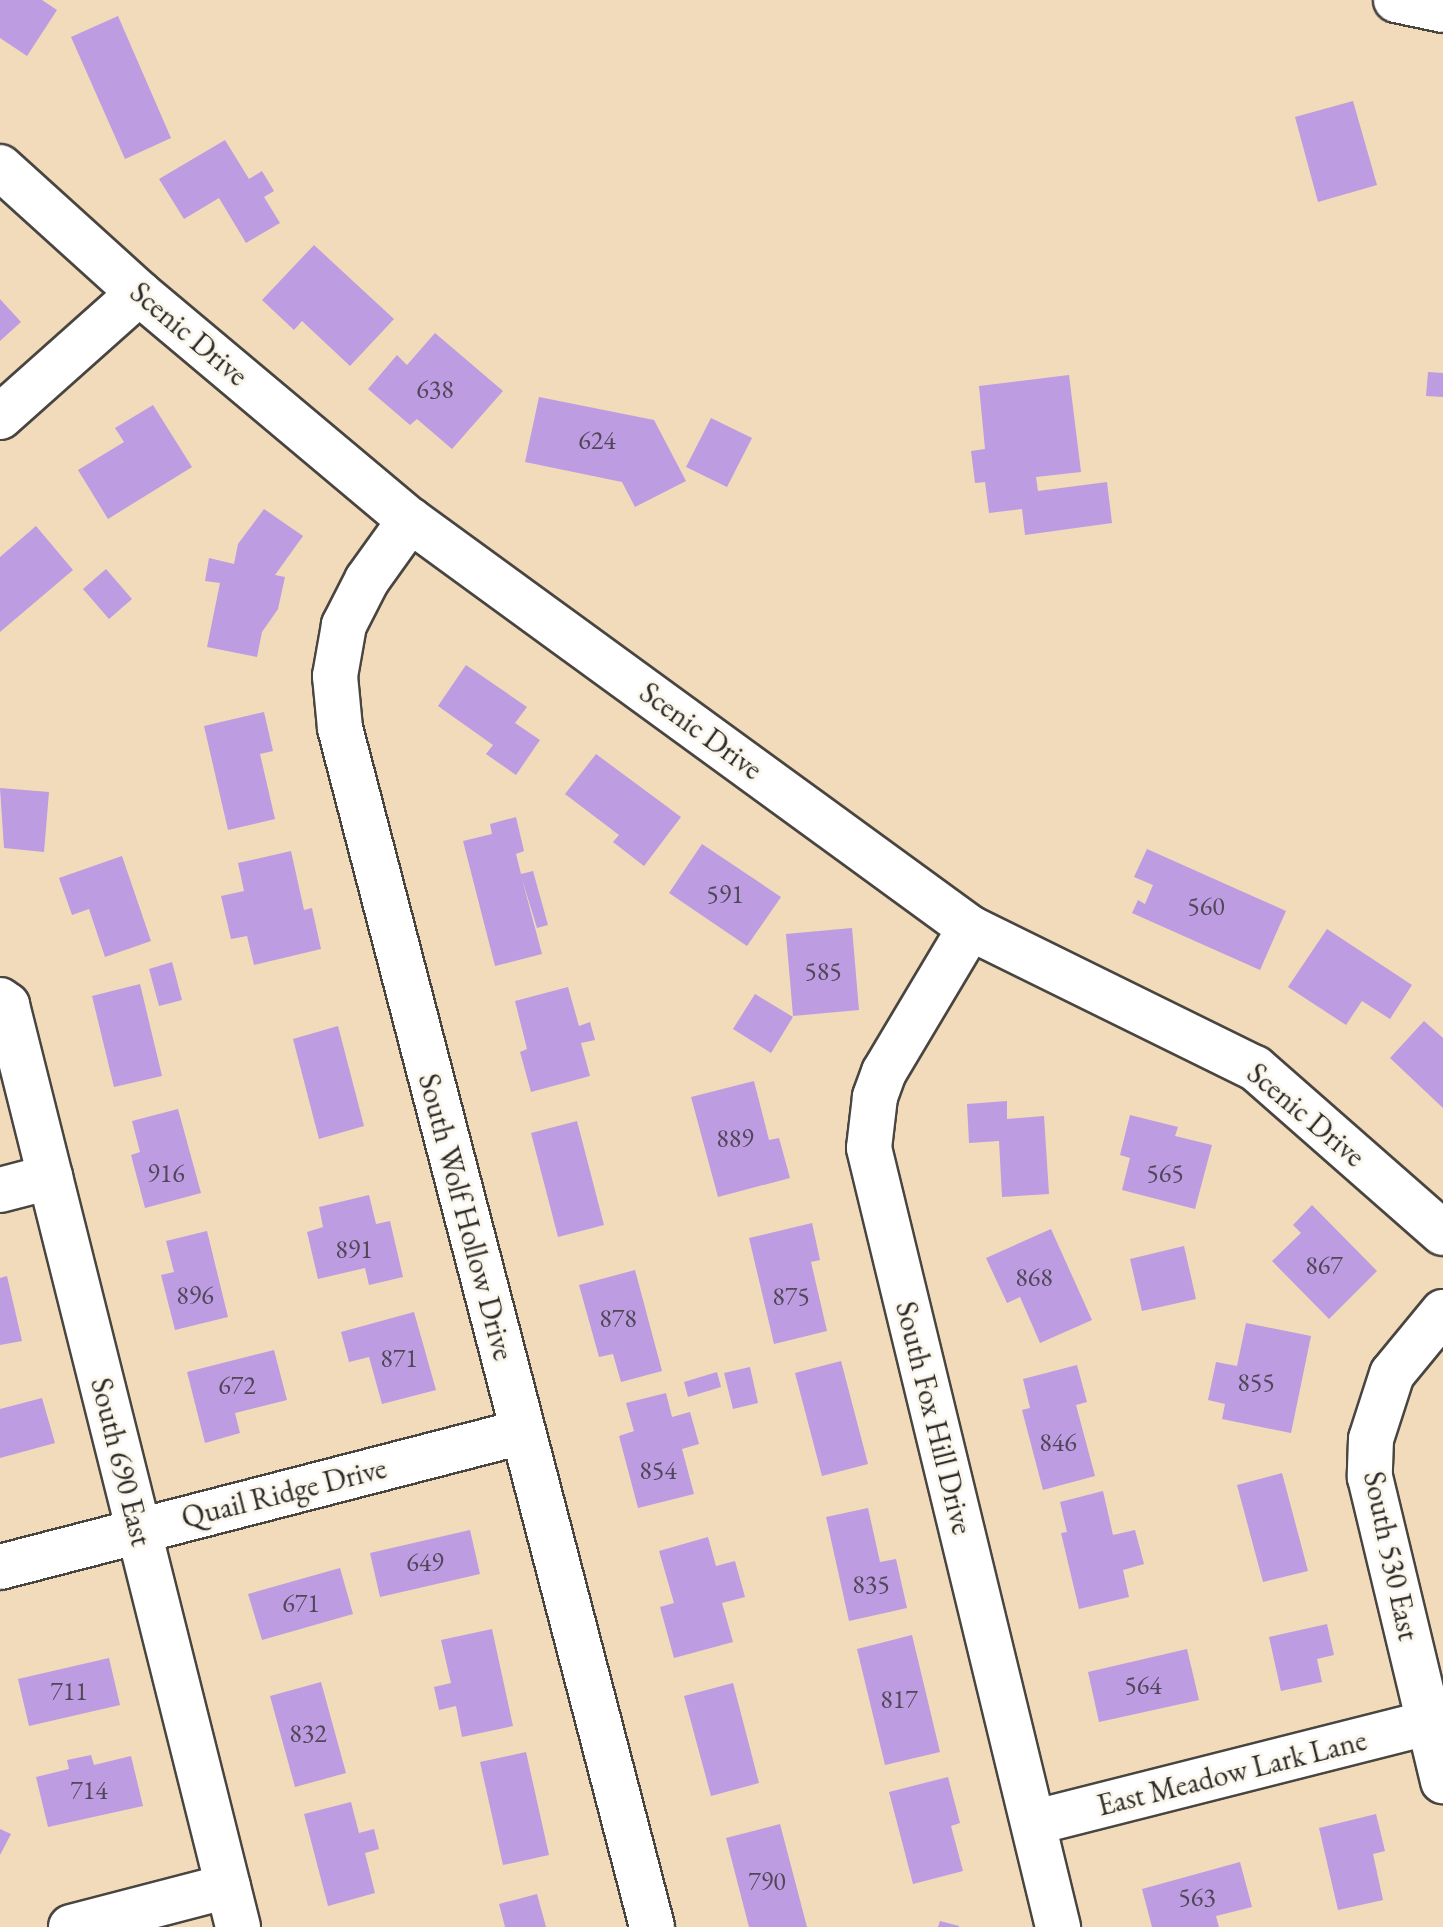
<!DOCTYPE html>
<style>
body{margin:0}
#map{position:relative;width:1443px;height:1927px;overflow:hidden;background:#f1dbbb;font-family:"EB Garamond",serif}
div>[style]{position:absolute}
.building>*{inset:0;background:#bd9ce1}
.roads{filter:drop-shadow(2px 0 #494541) drop-shadow(-2px 0 #494541) drop-shadow(0 2px #494541) drop-shadow(0 -2px #494541)}
.minor>*{height:44px;margin:-22px;padding:0 22px;transform-origin:22px;border-radius:22px;background:#fff}
span{translate:-50% -50%;white-space:nowrap;text-align:center;line-height:1.15;-webkit-text-stroke:6px #fbf7ec;paint-order:stroke}
.number-label{font-size:26px;color:#504758}
.number-label span{-webkit-text-stroke-width:0}
.street-label{font-size:30px;color:#2b2b2b}
</style>
<div id="map">
<div class="building">
<i style="clip-path:polygon(0 0,42px 0,57px 10px,27px 56px,0 38px)"></i>
<i style="clip-path:polygon(118px 16px,171px 138px,125px 159px,71px 37px)"></i>
<i style="clip-path:polygon(1353px 101px,1377px 185px,1318px 202px,1295px 117px)"></i>
<i style="clip-path:polygon(225px 140px,249px 179px,262px 171px,274px 191px,264px 197px,280px 223px,246px 243px,219px 198px,184px 219px,159px 179px)"></i>
<i style="clip-path:polygon(314px 245px,394px 319px,350px 366px,302px 321px,294px 330px,262px 300px)"></i>
<i style="clip-path:polygon(0 299px,21px 322px,0 341px)"></i>
<i style="clip-path:polygon(435px 333px,503px 391px,452px 449px,417px 419px,410px 425px,368px 389px,397px 355px,407px 365px)"></i>
<i style="clip-path:polygon(1428px 372px,1443px 373px,1443px 397px,1426px 396px)"></i>
<i style="clip-path:polygon(1069px 375px,1081px 472px,1036px 477px,1038px 491px,1107px 482px,1112px 523px,1025px 535px,1022px 509px,989px 513px,985px 482px,975px 483px,971px 451px,985px 449px,979px 386px)"></i>
<i style="clip-path:polygon(539px 397px,654px 420px,686px 481px,635px 507px,622px 482px,525px 462px)"></i>
<i style="clip-path:polygon(153px 405px,192px 467px,108px 519px,78px 470px,124px 442px,115px 428px)"></i>
<i style="clip-path:polygon(711px 418px,752px 438px,727px 487px,686px 467px)"></i>
<i style="clip-path:polygon(264px 509px,303px 536px,275px 575px,285px 577px,278px 609px,262px 632px,257px 657px,207px 647px,220px 583px,205px 581px,209px 558px,234px 564px,238px 544px)"></i>
<i style="clip-path:polygon(36px 526px,73px 570px,0 632px,0 557px)"></i>
<i style="clip-path:polygon(106px 569px,132px 599px,109px 619px,83px 589px)"></i>
<i style="clip-path:polygon(466px 665px,527px 707px,515px 723px,540px 740px,516px 775px,486px 754px,493px 745px,438px 706px)"></i>
<i style="clip-path:polygon(264px 712px,273px 751px,260px 754px,275px 819px,228px 830px,204px 726px)"></i>
<i style="clip-path:polygon(596px 754px,681px 817px,644px 866px,613px 842px,619px 835px,565px 794px)"></i>
<i style="clip-path:polygon(0 788px,49px 792px,44px 852px,4px 848px)"></i>
<i style="clip-path:polygon(516px 817px,524px 851px,516px 854px,521px 874px,533px 871px,548px 925px,537px 928px,522px 879px,542px 954px,495px 966px,463px 841px,492px 834px,490px 824px)"></i>
<i style="clip-path:polygon(702px 844px,781px 897px,747px 946px,669px 893px)"></i>
<i style="clip-path:polygon(1147px 849px,1286px 911px,1260px 970px,1132px 913px,1138px 900px,1145px 904px,1153px 885px,1134px 877px)"></i>
<i style="clip-path:polygon(291px 851px,304px 910px,312px 908px,321px 949px,254px 965px,247px 936px,231px 939px,221px 896px,244px 891px,238px 863px)"></i>
<i style="clip-path:polygon(122px 856px,151px 941px,105px 957px,89px 909px,72px 915px,59px 878px)"></i>
<i style="clip-path:polygon(852px 928px,859px 1010px,793px 1016px,786px 934px)"></i>
<i style="clip-path:polygon(1327px 929px,1412px 985px,1390px 1019px,1362px 1001px,1346px 1025px,1288px 987px)"></i>
<i style="clip-path:polygon(172px 962px,182px 1000px,159px 1006px,149px 969px)"></i>
<i style="clip-path:polygon(140px 984px,162px 1076px,114px 1087px,92px 996px)"></i>
<i style="clip-path:polygon(568px 987px,579px 1026px,590px 1022px,595px 1040px,581px 1043px,590px 1076px,531px 1092px,520px 1052px,527px 1049px,515px 1001px)"></i>
<i style="clip-path:polygon(755px 994px,793px 1017px,771px 1053px,733px 1029px)"></i>
<i style="clip-path:polygon(1424px 1021px,1443px 1038px,1443px 1108px,1390px 1058px)"></i>
<i style="clip-path:polygon(338px 1026px,364px 1126px,319px 1139px,293px 1039px)"></i>
<i style="clip-path:polygon(754px 1081px,769px 1140px,779px 1138px,790px 1178px,718px 1197px,691px 1097px)"></i>
<i style="clip-path:polygon(1007px 1101px,1007px 1119px,1044px 1116px,1049px 1194px,1002px 1197px,999px 1141px,969px 1143px,967px 1104px)"></i>
<i style="clip-path:polygon(178px 1109px,201px 1193px,145px 1208px,131px 1155px,140px 1152px,132px 1121px)"></i>
<i style="clip-path:polygon(1130px 1115px,1178px 1127px,1175px 1136px,1212px 1145px,1195px 1209px,1122px 1190px,1130px 1158px,1120px 1155px)"></i>
<i style="clip-path:polygon(577px 1121px,604px 1225px,558px 1237px,531px 1133px)"></i>
<i style="clip-path:polygon(369px 1195px,376px 1224px,390px 1221px,403px 1277px,369px 1285px,365px 1268px,318px 1279px,307px 1232px,323px 1227px,319px 1207px)"></i>
<i style="clip-path:polygon(1312px 1205px,1377px 1271px,1329px 1319px,1272px 1261px,1301px 1233px,1293px 1225px)"></i>
<i style="clip-path:polygon(812px 1223px,820px 1260px,811px 1262px,827px 1331px,774px 1344px,749px 1238px)"></i>
<i style="clip-path:polygon(1051px 1229px,1092px 1320px,1040px 1343px,1020px 1297px,1007px 1303px,986px 1258px)"></i>
<i style="clip-path:polygon(207px 1231px,228px 1317px,175px 1330px,161px 1275px,174px 1272px,166px 1241px)"></i>
<i style="clip-path:polygon(1184px 1246px,1196px 1299px,1142px 1311px,1130px 1259px)"></i>
<i style="clip-path:polygon(635px 1270px,662px 1371px,621px 1382px,613px 1354px,599px 1357px,579px 1285px)"></i>
<i style="clip-path:polygon(7px 1276px,22px 1341px,0 1345px,0 1278px)"></i>
<i style="clip-path:polygon(414px 1312px,436px 1390px,382px 1404px,369px 1357px,349px 1362px,341px 1332px)"></i>
<i style="clip-path:polygon(1246px 1323px,1311px 1336px,1291px 1433px,1222px 1419px,1225px 1404px,1208px 1400px,1216px 1362px,1237px 1366px)"></i>
<i style="clip-path:polygon(274px 1350px,287px 1400px,235px 1413px,240px 1433px,205px 1443px,187px 1372px)"></i>
<i style="clip-path:polygon(841px 1361px,868px 1464px,822px 1476px,795px 1373px)"></i>
<i style="clip-path:polygon(1077px 1365px,1087px 1402px,1076px 1405px,1095px 1476px,1043px 1490px,1022px 1410px,1030px 1408px,1023px 1379px)"></i>
<i style="clip-path:polygon(750px 1367px,758px 1403px,733px 1409px,724px 1373px)"></i>
<i style="clip-path:polygon(717px 1372px,721px 1387px,688px 1397px,684px 1382px)"></i>
<i style="clip-path:polygon(666px 1393px,672px 1417px,690px 1412px,699px 1444px,682px 1449px,694px 1494px,638px 1508px,619px 1436px,634px 1431px,626px 1403px)"></i>
<i style="clip-path:polygon(42px 1398px,55px 1443px,0 1458px,0 1409px)"></i>
<i style="clip-path:polygon(1282px 1473px,1308px 1571px,1263px 1582px,1237px 1485px)"></i>
<i style="clip-path:polygon(1103px 1491px,1113px 1535px,1135px 1530px,1144px 1564px,1123px 1570px,1129px 1597px,1079px 1609px,1061px 1533px,1067px 1532px,1060px 1502px)"></i>
<i style="clip-path:polygon(868px 1508px,880px 1562px,896px 1559px,907px 1608px,849px 1621px,826px 1517px)"></i>
<i style="clip-path:polygon(470px 1530px,480px 1574px,380px 1597px,370px 1553px)"></i>
<i style="clip-path:polygon(708px 1537px,716px 1566px,735px 1561px,745px 1597px,722px 1603px,733px 1642px,674px 1658px,660px 1607px,674px 1603px,659px 1551px)"></i>
<i style="clip-path:polygon(340px 1568px,353px 1614px,262px 1640px,248px 1594px)"></i>
<i style="clip-path:polygon(1327px 1624px,1334px 1655px,1317px 1659px,1322px 1682px,1281px 1691px,1269px 1637px)"></i>
<i style="clip-path:polygon(492px 1629px,513px 1726px,462px 1737px,456px 1706px,439px 1710px,434px 1687px,451px 1683px,441px 1640px)"></i>
<i style="clip-path:polygon(912px 1635px,940px 1752px,885px 1765px,857px 1649px)"></i>
<i style="clip-path:polygon(1187px 1649px,1199px 1700px,1099px 1722px,1088px 1672px)"></i>
<i style="clip-path:polygon(109px 1658px,120px 1705px,29px 1726px,18px 1679px)"></i>
<i style="clip-path:polygon(321px 1682px,346px 1773px,295px 1787px,270px 1696px)"></i>
<i style="clip-path:polygon(733px 1683px,759px 1783px,711px 1796px,684px 1696px)"></i>
<i style="clip-path:polygon(526px 1752px,549px 1855px,503px 1865px,480px 1762px)"></i>
<i style="clip-path:polygon(91px 1755px,94px 1765px,131px 1756px,143px 1806px,48px 1827px,36px 1777px,69px 1769px,67px 1760px)"></i>
<i style="clip-path:polygon(948px 1777px,960px 1823px,951px 1826px,963px 1871px,913px 1884px,889px 1792px)"></i>
<i style="clip-path:polygon(351px 1802px,359px 1833px,374px 1829px,379px 1849px,365px 1853px,375px 1893px,328px 1906px,304px 1814px)"></i>
<i style="clip-path:polygon(1376px 1814px,1385px 1851px,1373px 1854px,1383px 1900px,1338px 1910px,1319px 1828px)"></i>
<i style="clip-path:polygon(780px 1824px,807px 1927px,749px 1927px,726px 1838px)"></i>
<i style="clip-path:polygon(0 1829px,11px 1834px,0 1855px)"></i>
<i style="clip-path:polygon(1240px 1862px,1252px 1907px,1216px 1916px,1219px 1927px,1152px 1927px,1142px 1889px)"></i>
<i style="clip-path:polygon(537px 1894px,546px 1927px,505px 1927px,499px 1904px)"></i>
<i style="clip-path:polygon(940px 1921px,959px 1926px,959px 1927px,938px 1927px)"></i>
</div>
<div class="roads">
<div class="minor">
<i style="left:1396px;top:0;width:48px;rotate:12deg"></i>
<i style="left:0;top:167px;width:188px;rotate:42.2deg"></i>
<i style="left:139px;top:293px;width:354px;rotate:40deg"></i>
<i style="left:410px;top:520px;width:693px;rotate:36.08deg"></i>
<i style="left:970px;top:928px;width:318px;rotate:26.2deg"></i>
<i style="left:1255px;top:1068px;width:250px;rotate:41.3deg"></i>
<i style="left:0;top:417px;width:186px;rotate:-41.7deg"></i>
<i style="left:410px;top:520px;width:74px;rotate:125.6deg"></i>
<i style="left:367px;top:580px;width:51px;rotate:117.1deg"></i>
<i style="left:344px;top:625px;width:52px;rotate:100deg"></i>
<i style="left:335px;top:676px;width:52px;rotate:84.5deg"></i>
<i style="left:340px;top:728px;width:1239px;rotate:75.41deg"></i>
<i style="left:970px;top:928px;width:168px;rotate:120.8deg"></i>
<i style="left:884px;top:1072px;width:27px;rotate:110deg"></i>
<i style="left:875px;top:1097px;width:51px;rotate:96.7deg"></i>
<i style="left:869px;top:1148px;width:802px;rotate:76.36deg"></i>
<i style="left:0;top:1000px;width:9px;rotate:36deg"></i>
<i style="left:7px;top:1005px;width:950px;rotate:75.93deg"></i>
<i style="left:0;top:1190px;width:52px;rotate:-14.6deg"></i>
<i style="left:1443px;top:1312px;width:80px;rotate:129.4deg"></i>
<i style="left:1392px;top:1374px;width:68px;rotate:107.9deg"></i>
<i style="left:1371px;top:1439px;width:38px;rotate:92deg"></i>
<i style="left:1370px;top:1477px;width:313px;rotate:76.5deg"></i>
<i style="left:0;top:1567px;width:539px;rotate:-14.5deg"></i>
<i style="left:1036px;top:1822px;width:404px;rotate:-14.2deg"></i>
<i style="left:71px;top:1927px;width:162px;rotate:-14.6deg"></i>
</div>
</div>
<div class="number-label">
<span style="left:435px;top:390px">638</span>
<span style="left:597px;top:441px">624</span>
<span style="left:725px;top:895px">591</span>
<span style="left:1206px;top:907px">560</span>
<span style="left:823px;top:972px">585</span>
<span style="left:735px;top:1139px">889</span>
<span style="left:166px;top:1174px">916</span>
<span style="left:1165px;top:1174px">565</span>
<span style="left:354px;top:1250px">891</span>
<span style="left:1324px;top:1266px">867</span>
<span style="left:1034px;top:1278px">868</span>
<span style="left:195px;top:1296px">896</span>
<span style="left:791px;top:1297px">875</span>
<span style="left:618px;top:1319px">878</span>
<span style="left:399px;top:1359px">871</span>
<span style="left:1256px;top:1383px">855</span>
<span style="left:237px;top:1386px">672</span>
<span style="left:1058px;top:1443px">846</span>
<span style="left:658px;top:1471px">854</span>
<span style="left:425px;top:1563px">649</span>
<span style="left:871px;top:1585px">835</span>
<span style="left:301px;top:1604px">671</span>
<span style="left:1143px;top:1686px">564</span>
<span style="left:69px;top:1692px">711</span>
<span style="left:899px;top:1700px">817</span>
<span style="left:308px;top:1734px">832</span>
<span style="left:89px;top:1791px">714</span>
<span style="left:767px;top:1882px">790</span>
<span style="left:1197px;top:1898px">563</span>
</div>
<div class="street-label">
<span style="left:189px;top:334px;rotate:40deg">Scenic Drive</span>
<span style="left:701px;top:731px;rotate:36deg">Scenic Drive</span>
<span style="left:1306px;top:1115px;rotate:40deg">Scenic Drive</span>
<span style="left:466px;top:1217px;rotate:75deg">South Wolf Hollow Drive</span>
<span style="left:934px;top:1418px;rotate:76deg">South Fox Hill Drive</span>
<span style="left:121px;top:1462px;rotate:76deg">South 690 East</span>
<span style="left:284px;top:1493px;rotate:-14deg">Quail Ridge Drive</span>
<span style="left:1391px;top:1556px;rotate:78deg">South 530 East</span>
<span style="left:1232px;top:1773px;rotate:-14deg">East Meadow Lark Lane</span>
</div>
</div>
